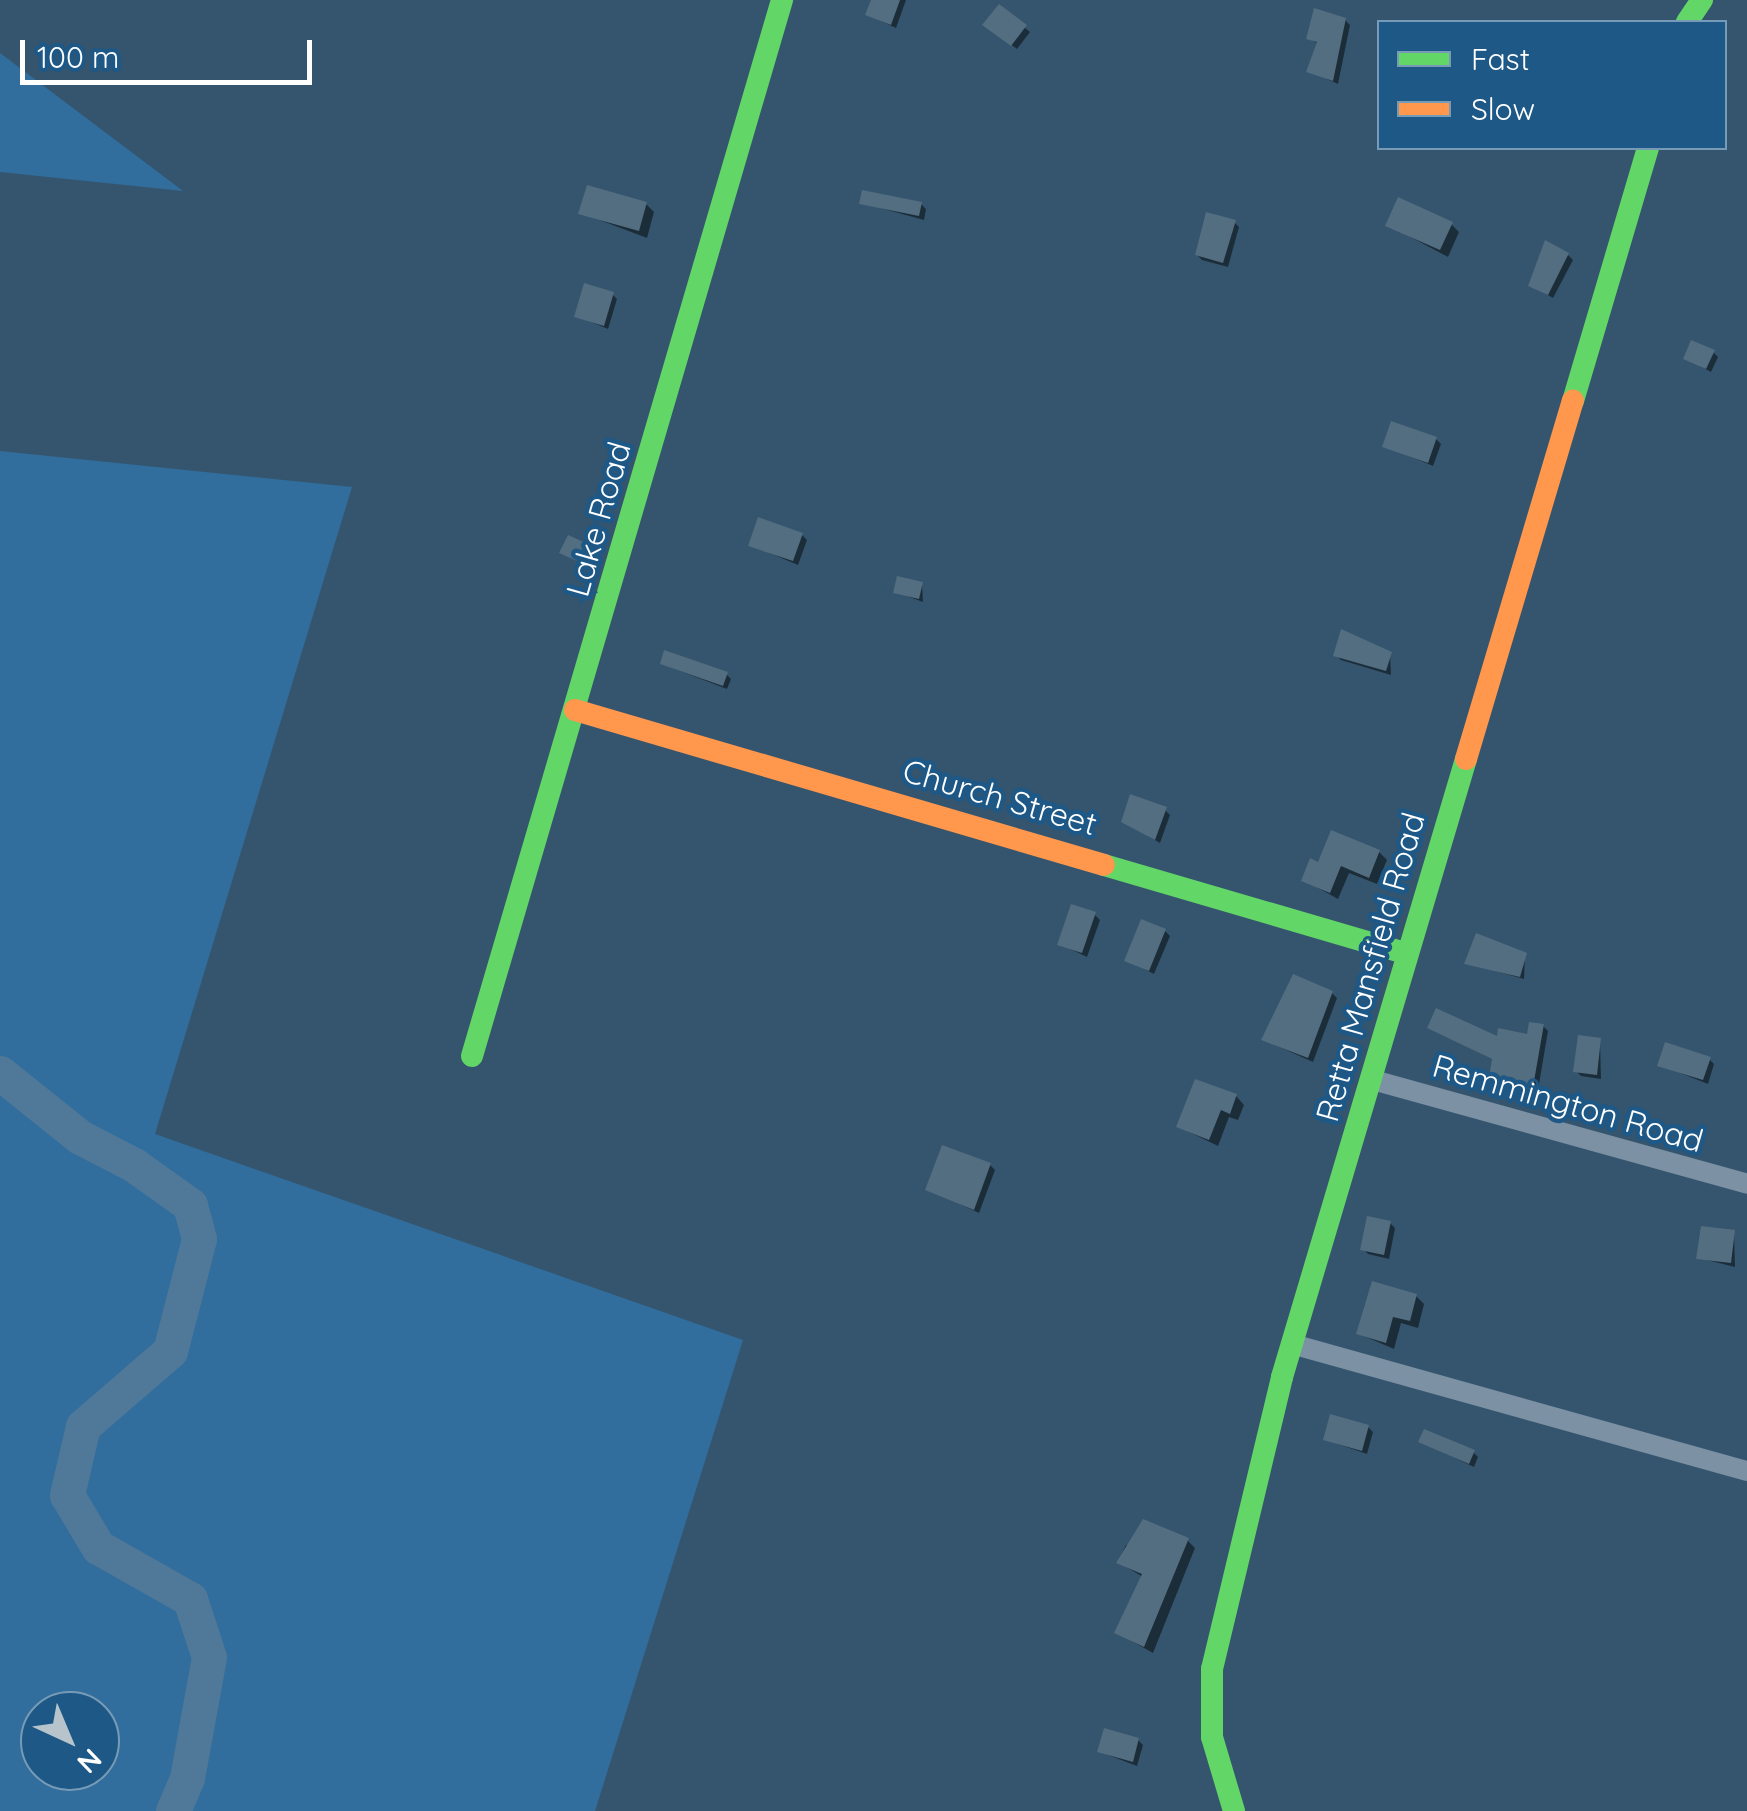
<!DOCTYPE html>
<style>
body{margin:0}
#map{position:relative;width:1747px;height:1811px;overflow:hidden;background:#35556e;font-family:Quicksand,sans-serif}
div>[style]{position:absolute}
.green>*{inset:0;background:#316e9d}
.shadow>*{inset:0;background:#0007}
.river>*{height:35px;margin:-17.5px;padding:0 17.5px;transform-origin:17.5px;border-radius:17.5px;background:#4f7899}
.building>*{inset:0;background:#536d81}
.street>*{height:20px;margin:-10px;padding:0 10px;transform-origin:10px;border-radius:10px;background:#7c91a4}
.fast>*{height:22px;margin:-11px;padding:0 11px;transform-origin:11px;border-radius:11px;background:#63d668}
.slow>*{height:22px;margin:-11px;padding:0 11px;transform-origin:11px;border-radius:11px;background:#ff974d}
span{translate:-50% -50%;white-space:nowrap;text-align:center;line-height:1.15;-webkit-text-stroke:9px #1d5886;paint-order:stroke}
.street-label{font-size:32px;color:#fff}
.legend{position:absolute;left:1377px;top:20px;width:350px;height:130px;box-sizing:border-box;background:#1d5886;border:2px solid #779bb6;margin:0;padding:12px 18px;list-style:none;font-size:30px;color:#fff}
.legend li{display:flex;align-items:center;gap:20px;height:50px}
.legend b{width:50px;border:2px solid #779bb6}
.north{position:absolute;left:20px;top:1691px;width:100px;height:100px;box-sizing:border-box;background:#1d5886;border:2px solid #779bb6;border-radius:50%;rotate:136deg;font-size:28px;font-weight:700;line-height:40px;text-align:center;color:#fff}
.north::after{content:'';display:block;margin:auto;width:35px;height:45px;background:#b8c4cc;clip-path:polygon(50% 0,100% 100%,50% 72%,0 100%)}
.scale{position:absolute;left:20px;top:40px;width:292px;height:45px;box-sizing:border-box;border:5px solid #fff;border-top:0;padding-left:12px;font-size:30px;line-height:35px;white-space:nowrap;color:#fff;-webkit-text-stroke:8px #1d5886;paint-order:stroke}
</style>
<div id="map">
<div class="green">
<i style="clip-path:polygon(0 53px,183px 191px,0 172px)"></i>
<i style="clip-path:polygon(evenodd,0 451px,352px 487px,155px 1134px,743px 1340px,595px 1811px,0 1811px,0 451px,40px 1711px,100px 1711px,100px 1771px,40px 1771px,40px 1711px)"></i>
</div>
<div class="shadow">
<i style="clip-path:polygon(873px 0,906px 0,896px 28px,868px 15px)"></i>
<i style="clip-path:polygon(999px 7px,1030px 32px,1017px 49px,991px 30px)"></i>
<i style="clip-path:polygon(1345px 20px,1350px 25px,1338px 84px,1309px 71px,1319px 44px,1308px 38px)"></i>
<i style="clip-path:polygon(862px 203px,921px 204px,926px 209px,924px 220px)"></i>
<i style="clip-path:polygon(646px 204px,654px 212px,647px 238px,581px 213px)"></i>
<i style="clip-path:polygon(1234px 222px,1239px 227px,1228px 267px,1202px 260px,1197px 255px)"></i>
<i style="clip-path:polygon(1451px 224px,1459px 232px,1448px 257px,1388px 225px)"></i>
<i style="clip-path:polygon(1568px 255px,1573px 260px,1553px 298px,1531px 285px)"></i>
<i style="clip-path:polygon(612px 294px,617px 299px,608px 329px,577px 316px)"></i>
<i style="clip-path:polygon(1713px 352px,1718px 357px,1711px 372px,1686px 358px)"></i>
<i style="clip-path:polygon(1436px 439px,1441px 444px,1433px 466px,1385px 446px)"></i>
<i style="clip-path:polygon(802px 535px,807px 540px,798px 565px,751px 545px)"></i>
<i style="clip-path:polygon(584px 545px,589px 550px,583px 564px,562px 552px)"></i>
<i style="clip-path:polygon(922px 584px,923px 602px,896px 592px)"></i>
<i style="clip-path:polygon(1342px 632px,1390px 654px,1391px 675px,1341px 660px,1336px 655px)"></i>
<i style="clip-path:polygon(662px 664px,726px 674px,731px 679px,727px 689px)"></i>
<i style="clip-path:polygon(1165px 810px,1170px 815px,1160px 843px,1123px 821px)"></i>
<i style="clip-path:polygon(1379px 852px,1387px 860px,1377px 884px,1349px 873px,1338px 899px,1304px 880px,1320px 865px)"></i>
<i style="clip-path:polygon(1095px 915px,1100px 920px,1087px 957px,1060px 944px)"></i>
<i style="clip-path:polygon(1165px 931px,1170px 936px,1154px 974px,1127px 960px)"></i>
<i style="clip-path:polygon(1525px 955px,1524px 979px,1467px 963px)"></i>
<i style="clip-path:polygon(1332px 993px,1337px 998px,1313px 1062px,1264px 1040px)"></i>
<i style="clip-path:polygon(1543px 1026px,1548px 1031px,1538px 1090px,1496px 1081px,1494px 1060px,1430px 1028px,1498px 1039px,1529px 1037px)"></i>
<i style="clip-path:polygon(1600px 1040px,1601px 1079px,1581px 1076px,1576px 1071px)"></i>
<i style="clip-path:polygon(1709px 1059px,1714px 1064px,1708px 1084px,1660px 1065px)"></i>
<i style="clip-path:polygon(1236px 1096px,1244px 1105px,1238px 1120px,1229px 1117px,1218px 1146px,1179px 1127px)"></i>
<i style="clip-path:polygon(990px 1165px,995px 1170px,979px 1213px,928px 1189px)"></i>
<i style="clip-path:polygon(1390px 1223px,1395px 1228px,1389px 1259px,1368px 1254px,1363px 1249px)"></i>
<i style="clip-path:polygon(1734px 1232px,1735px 1267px,1699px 1258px)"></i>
<i style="clip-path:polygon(1416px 1296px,1424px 1304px,1418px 1328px,1401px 1323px,1394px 1349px,1359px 1334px)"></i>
<i style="clip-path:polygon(1368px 1427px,1373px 1432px,1367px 1454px,1326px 1440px)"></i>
<i style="clip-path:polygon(1421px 1442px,1473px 1452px,1478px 1457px,1474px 1467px)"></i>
<i style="clip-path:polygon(1187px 1540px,1195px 1548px,1153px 1653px,1117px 1633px,1143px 1577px,1118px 1562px,1126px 1545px)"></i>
<i style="clip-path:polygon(1138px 1740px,1143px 1745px,1137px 1766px,1100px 1752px)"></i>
</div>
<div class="river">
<i style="left:0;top:1073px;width:102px;rotate:38.7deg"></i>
<i style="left:80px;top:1137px;width:61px;rotate:27.4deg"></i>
<i style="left:134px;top:1165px;width:69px;rotate:35.5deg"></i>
<i style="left:190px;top:1205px;width:35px;rotate:75deg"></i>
<i style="left:199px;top:1239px;width:116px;rotate:104.5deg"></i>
<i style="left:170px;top:1351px;width:115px;rotate:139.2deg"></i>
<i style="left:83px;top:1426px;width:71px;rotate:103.1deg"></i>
<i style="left:67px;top:1495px;width:61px;rotate:59.2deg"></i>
<i style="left:98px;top:1547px;width:106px;rotate:29.5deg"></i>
<i style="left:190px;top:1599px;width:61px;rotate:71.9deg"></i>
<i style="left:209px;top:1657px;width:123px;rotate:100.3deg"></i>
<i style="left:187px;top:1778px;width:36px;rotate:113deg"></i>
</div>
<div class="building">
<i style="clip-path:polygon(871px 0,900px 0,891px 25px,865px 15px)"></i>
<i style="clip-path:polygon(999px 4px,1027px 25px,1011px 46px,982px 25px)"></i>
<i style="clip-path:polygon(1314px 8px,1346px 18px,1333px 81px,1306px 72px,1317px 42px,1306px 39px)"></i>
<i style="clip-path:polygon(587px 185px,647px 202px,639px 231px,578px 214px)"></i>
<i style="clip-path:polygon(862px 190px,922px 202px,919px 216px,859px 204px)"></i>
<i style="clip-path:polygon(1398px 197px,1453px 222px,1440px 250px,1385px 226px)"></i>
<i style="clip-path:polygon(1206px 212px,1236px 220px,1223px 263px,1195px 255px)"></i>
<i style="clip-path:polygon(1545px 240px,1569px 253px,1548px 295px,1528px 286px)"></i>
<i style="clip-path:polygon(584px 283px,614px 292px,604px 326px,574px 317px)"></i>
<i style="clip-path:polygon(1691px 340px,1715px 350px,1706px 369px,1683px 359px)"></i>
<i style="clip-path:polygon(1391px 421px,1437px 437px,1428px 463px,1382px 447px)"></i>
<i style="clip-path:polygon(758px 517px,803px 533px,793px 561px,748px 546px)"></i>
<i style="clip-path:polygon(568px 535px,586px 543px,577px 561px,559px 553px)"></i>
<i style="clip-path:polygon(897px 576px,923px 582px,919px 599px,893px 593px)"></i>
<i style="clip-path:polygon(1341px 629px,1392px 652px,1386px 671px,1333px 656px)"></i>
<i style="clip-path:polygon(664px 650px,728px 672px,723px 686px,660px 664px)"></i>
<i style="clip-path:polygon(1130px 794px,1167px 807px,1155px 840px,1121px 822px)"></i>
<i style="clip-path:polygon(1331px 830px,1380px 850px,1369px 878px,1341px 866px,1330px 893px,1301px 881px,1310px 858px,1318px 862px)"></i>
<i style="clip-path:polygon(1071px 904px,1096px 912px,1082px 953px,1057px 945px)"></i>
<i style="clip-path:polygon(1141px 919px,1166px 929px,1149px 971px,1124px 961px)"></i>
<i style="clip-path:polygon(1476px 933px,1527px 953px,1520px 977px,1464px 964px)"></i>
<i style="clip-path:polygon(1293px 974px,1333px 991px,1308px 1058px,1261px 1040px)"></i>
<i style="clip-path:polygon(1436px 1008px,1497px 1036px,1498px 1028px,1527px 1034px,1529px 1022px,1544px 1024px,1533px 1087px,1489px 1077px,1492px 1059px,1427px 1028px)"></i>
<i style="clip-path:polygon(1578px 1035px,1601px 1038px,1597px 1075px,1573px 1072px)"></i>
<i style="clip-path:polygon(1665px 1042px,1711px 1057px,1703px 1080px,1657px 1066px)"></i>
<i style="clip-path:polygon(1195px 1079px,1237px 1094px,1230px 1114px,1221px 1110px,1209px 1140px,1176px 1127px)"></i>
<i style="clip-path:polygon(942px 1145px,991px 1163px,974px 1210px,925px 1190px)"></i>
<i style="clip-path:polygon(1367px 1216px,1391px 1221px,1384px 1255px,1360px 1250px)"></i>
<i style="clip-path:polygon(1701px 1226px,1735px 1230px,1731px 1263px,1696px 1259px)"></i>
<i style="clip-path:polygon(1372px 1281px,1417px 1294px,1410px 1321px,1393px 1317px,1386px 1343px,1356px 1334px)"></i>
<i style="clip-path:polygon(1330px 1414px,1369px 1425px,1362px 1451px,1323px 1440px)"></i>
<i style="clip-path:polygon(1424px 1429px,1475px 1450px,1469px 1464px,1418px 1442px)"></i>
<i style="clip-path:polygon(1143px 1519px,1189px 1538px,1144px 1647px,1114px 1633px,1142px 1574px,1116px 1563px)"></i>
<i style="clip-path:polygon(1104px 1728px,1139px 1738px,1133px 1762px,1097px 1752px)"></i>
</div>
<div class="street">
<i style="left:1373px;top:1080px;width:388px;rotate:15.5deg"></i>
<i style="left:1292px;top:1344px;width:472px;rotate:15.6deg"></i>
</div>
<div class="fast">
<i style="left:1687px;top:22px;width:27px;rotate:-56deg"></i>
<i style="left:1573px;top:401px;width:264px;rotate:-73.5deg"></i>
<i style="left:1104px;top:865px;width:313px;rotate:16.3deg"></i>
<i style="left:472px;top:1056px;width:1101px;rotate:-73.64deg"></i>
<i style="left:1234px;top:1811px;width:77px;rotate:-106.6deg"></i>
<i style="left:1212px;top:1737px;width:68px;rotate:-90deg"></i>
<i style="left:1212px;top:1669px;width:300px;rotate:-76.5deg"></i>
<i style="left:1282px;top:1377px;width:645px;rotate:-73.42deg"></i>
</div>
<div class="slow">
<i style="left:575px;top:710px;width:551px;rotate:16.33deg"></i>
<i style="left:1466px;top:759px;width:374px;rotate:-73.4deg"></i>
</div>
<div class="street-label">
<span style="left:598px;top:519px;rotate:-74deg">Lake Road</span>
<span style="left:1000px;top:797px;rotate:16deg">Church Street</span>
<span style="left:1370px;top:967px;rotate:-74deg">Retta Mansfield Road</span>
<span style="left:1568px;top:1103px;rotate:16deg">Remmington Road</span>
</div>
<ul class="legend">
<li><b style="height:12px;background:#63d668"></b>Fast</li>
<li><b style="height:12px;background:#ff974d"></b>Slow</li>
</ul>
<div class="north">N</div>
<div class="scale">100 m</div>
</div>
